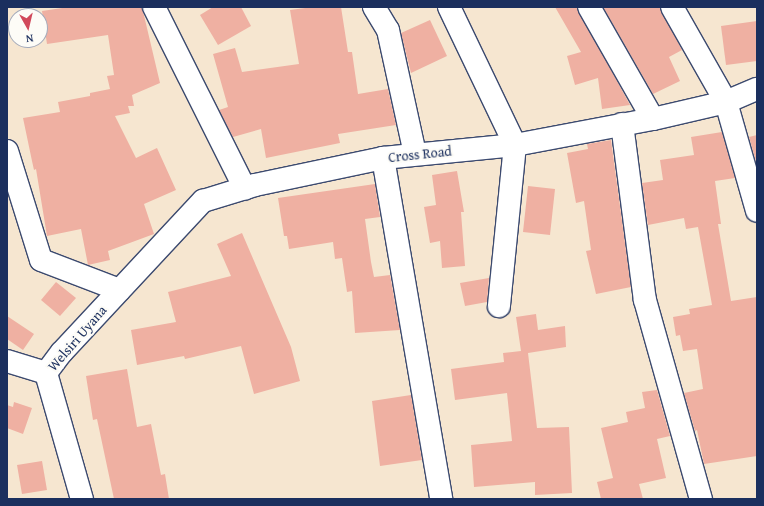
<!DOCTYPE html>
<style>
body{margin:0}
#map{position:relative;width:764px;height:506px;overflow:hidden;background:#f6e6d0;font-family:"Gentium Book Plus",serif}
div>[style]{position:absolute}
.building>*{inset:0;background:#efb0a2}
.roads{filter:drop-shadow(1px 0 #3c4a6f) drop-shadow(-1px 0 #3c4a6f) drop-shadow(0 1px #3c4a6f) drop-shadow(0 -1px #3c4a6f)}
.minor>*{height:22px;margin:-11px;padding:0 11px;transform-origin:11px;border-radius:11px;background:#fff}
span{translate:-50% -50%;white-space:nowrap;text-align:center;line-height:1.15;-webkit-text-stroke:4px #fdfcf7;paint-order:stroke}
.street-label{font-size:14px;color:#1b2f5e}
.frame{position:absolute;inset:0;border:8px solid #1b2f5e;pointer-events:none}
.north{position:absolute;left:8px;top:8px;width:40px;height:40px;box-sizing:border-box;background:#fdfcf7;border:1px solid #a3aaba;border-radius:50%;rotate:172deg;font-size:11px;font-weight:700;line-height:16px;text-align:center;color:#1b2f5e}
.north::after{content:'';display:block;margin:auto;width:14px;height:18px;background:#d1495b;clip-path:polygon(50% 0,100% 100%,50% 72%,0 100%)}
</style>
<div id="map">
<div class="building">
<i style="clip-path:polygon(69px 7px,142px 7px,160px 83px,132px 95px,134px 106px,128px 106px,130px 113px,115px 116px,136px 158px,157px 148px,176px 190px,144px 204px,154px 234px,108px 251px,110px 260px,88px 265px,81px 229px,47px 236px,36px 169px,34px 170px,32px 161px,23px 118px,60px 112px,58px 102px,90px 96px,90px 93px,110px 89px,107px 76px,114px 75px,108px 35px,47px 44px,42px 11px)"></i>
<i style="clip-path:polygon(213px 7px,241px 7px,251px 26px,218px 45px,200px 15px)"></i>
<i style="clip-path:polygon(313px 7px,341px 7px,348px 52px,352px 52px,358px 94px,388px 89px,396px 125px,338px 134px,340px 143px,266px 158px,261px 129px,233px 137px,219px 110px,228px 107px,213px 54px,235px 48px,242px 72px,299px 64px,290px 10px)"></i>
<i style="clip-path:polygon(555px 7px,577px 7px,630px 105px,602px 109px,598px 78px,575px 85px,567px 56px,581px 52px)"></i>
<i style="clip-path:polygon(603px 7px,660px 7px,682px 50px,669px 57px,680px 81px,653px 94px)"></i>
<i style="clip-path:polygon(430px 20px,447px 56px,411px 73px,401px 33px)"></i>
<i style="clip-path:polygon(757px 21px,757px 61px,726px 65px,721px 26px)"></i>
<i style="clip-path:polygon(722px 132px,735px 178px,715px 181px,721px 224px,718px 224px,731px 301px,757px 297px,757px 456px,704px 464px,697px 430px,695px 431px,684px 393px,703px 389px,697px 349px,683px 351px,680px 335px,676px 336px,673px 317px,690px 314px,689px 309px,712px 305px,698px 227px,686px 229px,684px 218px,648px 225px,642px 183px,663px 180px,660px 160px,694px 155px,691px 137px)"></i>
<i style="clip-path:polygon(757px 135px,757px 165px,749px 137px)"></i>
<i style="clip-path:polygon(611px 140px,631px 287px,596px 294px,586px 251px,591px 250px,584px 201px,576px 203px,567px 153px,588px 149px,587px 144px)"></i>
<i style="clip-path:polygon(457px 171px,464px 212px,461px 212px,465px 266px,442px 268px,440px 241px,430px 243px,424px 207px,436px 205px,432px 175px)"></i>
<i style="clip-path:polygon(375px 184px,380px 217px,365px 219px,371px 262px,374px 277px,390px 275px,400px 330px,355px 333px,352px 291px,347px 292px,342px 258px,335px 259px,333px 242px,289px 249px,287px 236px,284px 236px,278px 198px)"></i>
<i style="clip-path:polygon(528px 186px,555px 189px,550px 235px,523px 232px)"></i>
<i style="clip-path:polygon(242px 233px,291px 347px,300px 381px,254px 394px,241px 346px,185px 359px,184px 356px,137px 365px,131px 330px,176px 322px,168px 292px,231px 276px,217px 244px)"></i>
<i style="clip-path:polygon(489px 278px,487px 302px,465px 306px,460px 283px)"></i>
<i style="clip-path:polygon(56px 282px,76px 298px,60px 316px,41px 300px)"></i>
<i style="clip-path:polygon(536px 314px,538px 330px,565px 326px,566px 347px,528px 353px,537px 428px,569px 427px,572px 493px,535px 495px,535px 482px,474px 487px,471px 445px,512px 441px,507px 393px,455px 400px,451px 369px,504px 362px,503px 353px,521px 351px,516px 317px)"></i>
<i style="clip-path:polygon(7px 316px,34px 334px,23px 350px,7px 339px)"></i>
<i style="clip-path:polygon(127px 369px,137px 427px,151px 424px,161px 475px,165px 474px,169px 499px,114px 499px,97px 419px,93px 420px,86px 376px)"></i>
<i style="clip-path:polygon(657px 390px,670px 436px,657px 439px,666px 478px,639px 484px,643px 499px,601px 499px,597px 482px,613px 478px,601px 428px,628px 422px,626px 412px,645px 408px,642px 392px)"></i>
<i style="clip-path:polygon(411px 395px,422px 460px,380px 466px,372px 401px)"></i>
<i style="clip-path:polygon(14px 402px,32px 408px,23px 434px,7px 428px,7px 405px,13px 407px)"></i>
<i style="clip-path:polygon(42px 461px,47px 490px,22px 494px,17px 465px)"></i>
</div>
<div class="roads">
<div class="minor">
<i style="left:154px;top:7px;width:203px;rotate:63.4deg"></i>
<i style="left:374px;top:7px;width:27px;rotate:59deg"></i>
<i style="left:388px;top:30px;width:127px;rotate:77.7deg"></i>
<i style="left:449px;top:7px;width:153px;rotate:64.4deg"></i>
<i style="left:515px;top:145px;width:162px;rotate:95.7deg"></i>
<i style="left:589px;top:7px;width:129px;rotate:60.3deg"></i>
<i style="left:672px;top:7px;width:109px;rotate:60.4deg"></i>
<i style="left:726px;top:102px;width:113px;rotate:74.1deg"></i>
<i style="left:622px;top:124px;width:177px;rotate:82.6deg"></i>
<i style="left:645px;top:300px;width:207px;rotate:74.3deg"></i>
<i style="left:7px;top:151px;width:114px;rotate:72.7deg"></i>
<i style="left:41px;top:260px;width:84px;rotate:21deg"></i>
<i style="left:383px;top:158px;width:346px;rotate:80.3deg"></i>
<i style="left:7px;top:361px;width:41px;rotate:17.1deg"></i>
<i style="left:46px;top:373px;width:26px;rotate:-53deg"></i>
<i style="left:62px;top:352px;width:207px;rotate:-47deg"></i>
<i style="left:203px;top:201px;width:54px;rotate:-17.1deg"></i>
<i style="left:255px;top:185px;width:131px;rotate:-11.9deg"></i>
<i style="left:383px;top:158px;width:133px;rotate:-5.6deg"></i>
<i style="left:515px;top:145px;width:140px;rotate:-10.7deg"></i>
<i style="left:653px;top:119px;width:75px;rotate:-13.1deg"></i>
<i style="left:726px;top:102px;width:34px;rotate:-23deg"></i>
<i style="left:46px;top:373px;width:131px;rotate:74.1deg"></i>
</div>
</div>
<div class="street-label">
<span style="left:420px;top:154px;rotate:-6deg">Cross Road</span>
<span style="left:77px;top:338px;rotate:-49deg">Welsiri Uyana</span>
</div>
<div class="frame"></div>
<div class="north">N</div>
</div>
